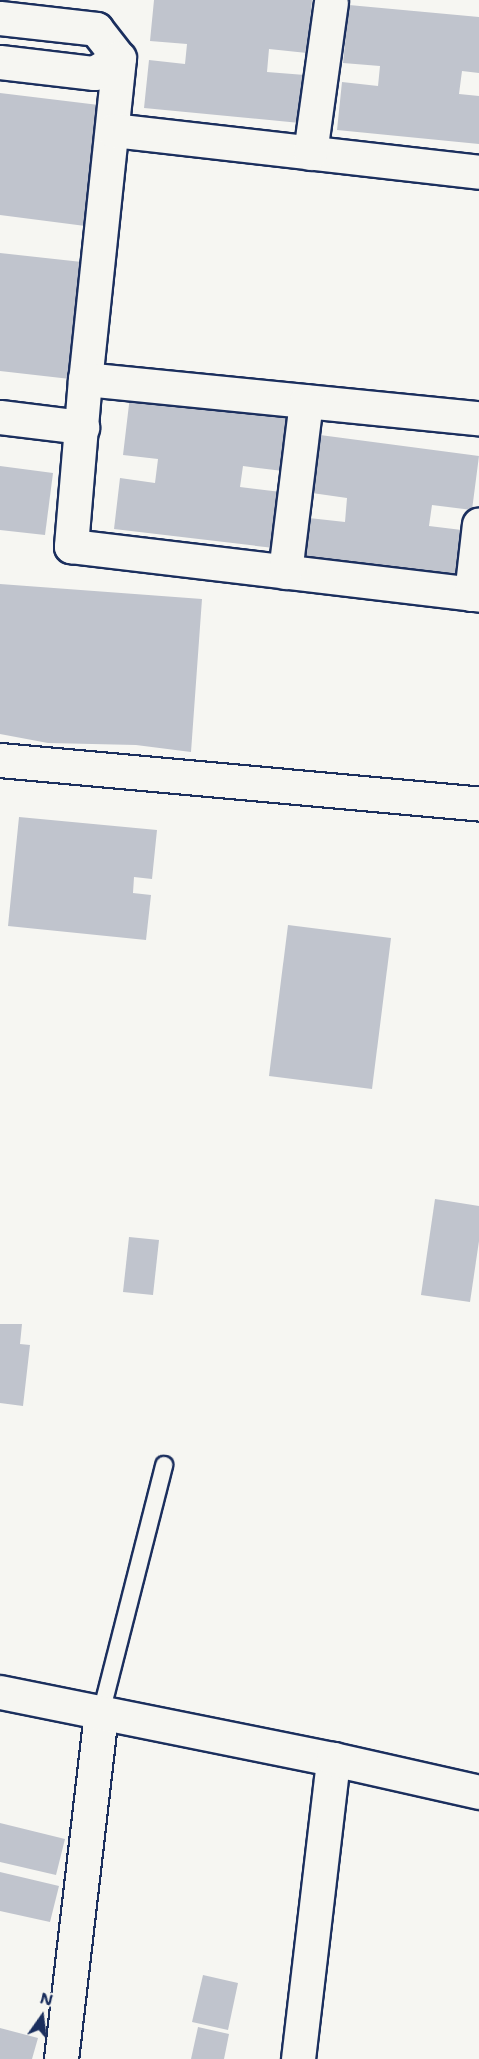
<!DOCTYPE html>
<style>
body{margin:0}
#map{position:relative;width:479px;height:2059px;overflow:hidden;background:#f6f6f2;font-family:"Shantell Sans",sans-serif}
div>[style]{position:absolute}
.building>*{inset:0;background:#c0c4cd}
.roads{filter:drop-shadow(2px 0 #1b2f5e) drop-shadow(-2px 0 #1b2f5e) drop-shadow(0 2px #1b2f5e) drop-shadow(0 -2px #1b2f5e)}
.lane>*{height:16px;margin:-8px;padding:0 8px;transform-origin:8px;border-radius:8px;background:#f6f6f2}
.street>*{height:33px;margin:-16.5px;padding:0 16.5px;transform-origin:16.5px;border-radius:16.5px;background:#f6f6f2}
.secondary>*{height:33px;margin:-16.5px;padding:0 16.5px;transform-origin:16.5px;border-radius:16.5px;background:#f6f6f2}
span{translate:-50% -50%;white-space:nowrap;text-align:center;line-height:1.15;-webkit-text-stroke:6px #f6f6f2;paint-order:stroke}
.north{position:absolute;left:12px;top:1987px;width:60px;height:60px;-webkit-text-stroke:4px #f6f6f2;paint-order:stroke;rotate:14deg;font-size:16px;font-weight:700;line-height:24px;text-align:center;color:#1b2f5e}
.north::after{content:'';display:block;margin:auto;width:21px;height:27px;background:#1b2f5e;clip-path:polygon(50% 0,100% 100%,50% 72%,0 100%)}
</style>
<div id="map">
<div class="building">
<i style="clip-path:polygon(154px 0,312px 0,307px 53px,269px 49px,267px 72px,305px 75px,300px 123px,144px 108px,149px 60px,185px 64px,187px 44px,150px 41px)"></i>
<i style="clip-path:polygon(349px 5px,479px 17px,479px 73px,462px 71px,459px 94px,479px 96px,479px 144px,337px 130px,342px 82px,378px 86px,380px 66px,343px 63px)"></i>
<i style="clip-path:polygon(0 93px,107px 106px,93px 227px,0 215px)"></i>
<i style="clip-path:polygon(0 253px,91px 263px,79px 380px,0 371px)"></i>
<i style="clip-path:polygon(130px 396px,290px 417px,283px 471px,243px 466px,240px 487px,281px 492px,274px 548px,114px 529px,120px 478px,155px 483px,158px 459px,123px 455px)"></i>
<i style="clip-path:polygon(320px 435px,479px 456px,472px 510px,432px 505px,429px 526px,470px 531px,463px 587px,303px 567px,309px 518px,345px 522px,347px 498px,312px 493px)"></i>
<i style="clip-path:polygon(0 466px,53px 473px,45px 535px,0 530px)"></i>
<i style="clip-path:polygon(0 584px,202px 599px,191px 752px,136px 745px,48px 743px,0 734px)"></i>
<i style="clip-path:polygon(19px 817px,157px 830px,152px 879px,134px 877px,133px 893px,151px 895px,146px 940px,8px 926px)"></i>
<i style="clip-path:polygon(288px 925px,391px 938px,372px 1089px,269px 1076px)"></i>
<i style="clip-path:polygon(435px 1199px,479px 1206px,479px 1241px,470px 1302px,421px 1295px)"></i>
<i style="clip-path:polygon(129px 1237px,159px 1240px,153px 1295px,123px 1292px)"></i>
<i style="clip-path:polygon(0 1324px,22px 1324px,20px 1344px,30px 1345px,23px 1406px,0 1403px)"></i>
<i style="clip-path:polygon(0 1823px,65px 1839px,56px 1875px,0 1862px)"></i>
<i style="clip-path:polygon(0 1872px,59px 1886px,50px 1922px,0 1911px)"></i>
<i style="clip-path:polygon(203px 1975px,238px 1983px,228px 2030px,192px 2022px)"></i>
<i style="clip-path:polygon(198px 2027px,229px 2034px,224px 2059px,191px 2059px)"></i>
<i style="clip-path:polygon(0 2028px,38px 2038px,32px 2059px,0 2059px)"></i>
</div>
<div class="roads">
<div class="lane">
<i style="left:101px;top:1713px;width:256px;rotate:-75.7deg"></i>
</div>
<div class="street">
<i style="left:0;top:18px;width:97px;rotate:6.5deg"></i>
<i style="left:96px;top:29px;width:37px;rotate:52deg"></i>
<i style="left:119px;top:58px;width:323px;rotate:96deg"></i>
<i style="left:85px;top:379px;width:396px;rotate:5.7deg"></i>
<i style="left:0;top:62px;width:95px;rotate:6.7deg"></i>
<i style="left:94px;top:73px;width:29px;rotate:-31deg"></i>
<i style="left:113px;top:130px;width:368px;rotate:6.5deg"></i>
<i style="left:310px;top:153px;width:152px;rotate:-82.1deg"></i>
<i style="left:85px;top:379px;width:168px;rotate:94.8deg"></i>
<i style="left:71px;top:546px;width:411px;rotate:6.8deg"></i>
<i style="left:0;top:417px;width:83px;rotate:7deg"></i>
<i style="left:285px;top:572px;width:172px;rotate:-83deg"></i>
<i style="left:471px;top:594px;width:70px;rotate:-83.5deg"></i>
<i style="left:0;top:760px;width:481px;rotate:5.2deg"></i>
<i style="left:61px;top:2059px;width:348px;rotate:-83.4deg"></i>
<i style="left:298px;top:2059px;width:302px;rotate:-83.3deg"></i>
</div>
<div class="secondary">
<i style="left:0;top:1692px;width:340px;rotate:11.4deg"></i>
<i style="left:333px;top:1759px;width:150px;rotate:12.7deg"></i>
</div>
</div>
<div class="north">N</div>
</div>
